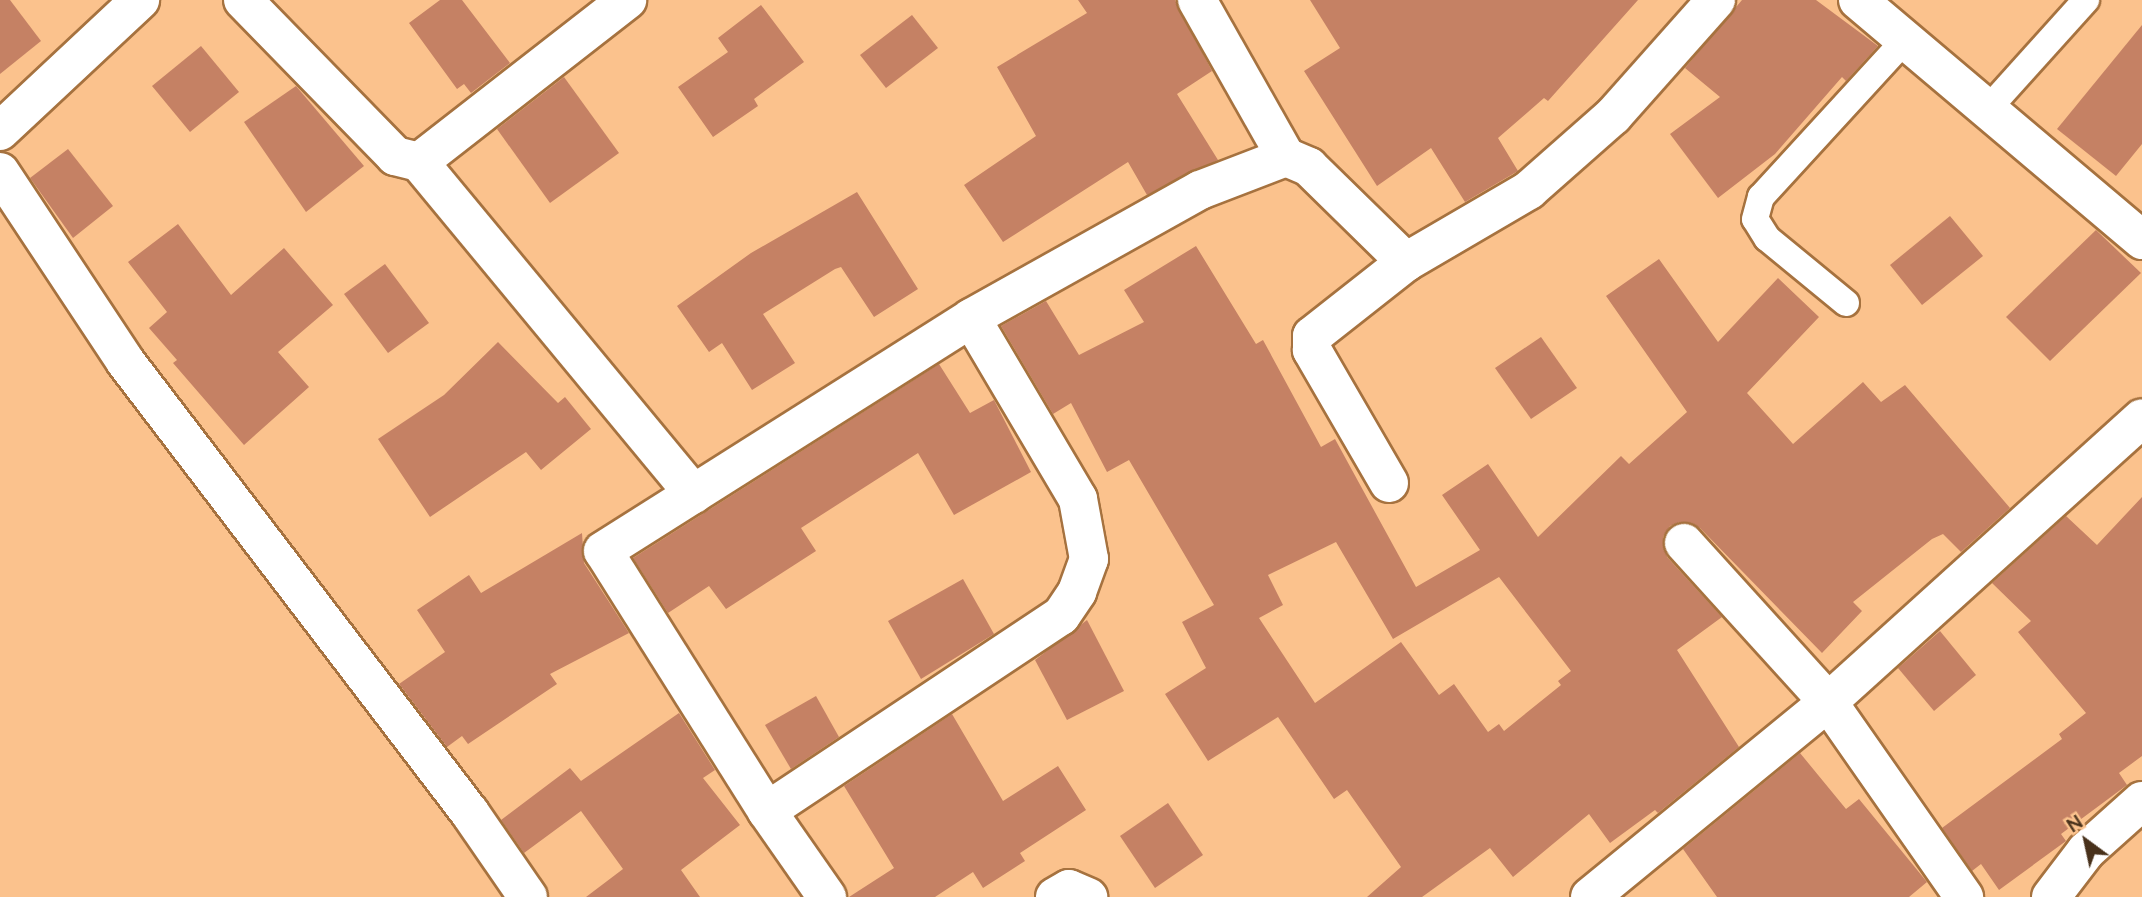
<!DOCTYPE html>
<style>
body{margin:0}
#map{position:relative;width:2142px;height:897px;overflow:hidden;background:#fbc28d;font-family:Mulish,sans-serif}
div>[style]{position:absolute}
.building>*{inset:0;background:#c58164}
.roads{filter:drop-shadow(2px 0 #a6723f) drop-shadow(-2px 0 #a6723f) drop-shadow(0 2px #a6723f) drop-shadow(0 -2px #a6723f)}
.service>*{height:26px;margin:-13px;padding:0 13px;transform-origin:13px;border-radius:13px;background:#fff}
.minor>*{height:38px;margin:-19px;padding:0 19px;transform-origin:19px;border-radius:19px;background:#fff}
.tertiary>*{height:38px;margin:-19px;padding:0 19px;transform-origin:19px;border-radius:19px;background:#fff}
span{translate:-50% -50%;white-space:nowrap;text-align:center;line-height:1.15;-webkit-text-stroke:7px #fbc28d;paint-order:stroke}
.north{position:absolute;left:2051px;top:806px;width:70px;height:70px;-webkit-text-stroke:5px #fbc28d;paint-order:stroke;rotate:327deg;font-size:19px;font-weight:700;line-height:28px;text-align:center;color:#48311b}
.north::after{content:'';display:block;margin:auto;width:24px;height:32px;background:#48311b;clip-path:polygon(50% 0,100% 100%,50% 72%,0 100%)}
</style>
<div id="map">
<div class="building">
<i style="clip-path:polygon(0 0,10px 0,41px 41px,0 74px)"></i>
<i style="clip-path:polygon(440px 0,462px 0,510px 63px,471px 93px,464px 84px,457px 89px,409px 23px)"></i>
<i style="clip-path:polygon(1078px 0,1175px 0,1212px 71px,1177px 94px,1218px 160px,1147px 195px,1128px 162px,1003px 242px,964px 185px,1036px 136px,997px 67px,1087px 13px)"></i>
<i style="clip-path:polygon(1310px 0,1638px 0,1548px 101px,1544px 98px,1498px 138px,1518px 171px,1465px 202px,1431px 148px,1377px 186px,1304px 71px,1340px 48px)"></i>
<i style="clip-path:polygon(1742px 0,1816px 0,1878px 46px,1846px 81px,1842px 77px,1775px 154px,1718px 198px,1670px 134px,1720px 97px,1685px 68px)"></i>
<i style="clip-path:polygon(761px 5px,804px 62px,754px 99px,758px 106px,713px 137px,678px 87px,728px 52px,718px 38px)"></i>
<i style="clip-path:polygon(912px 15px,938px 48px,886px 88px,860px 55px)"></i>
<i style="clip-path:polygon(2142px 25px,2142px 144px,2116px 176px,2057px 129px)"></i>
<i style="clip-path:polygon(201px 46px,239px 92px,190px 132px,152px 86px)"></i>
<i style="clip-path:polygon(564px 77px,619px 153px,550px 203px,497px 129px)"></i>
<i style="clip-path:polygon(296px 86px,364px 166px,306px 212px,244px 122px)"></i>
<i style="clip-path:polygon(68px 149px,113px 206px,73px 238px,30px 178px)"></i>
<i style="clip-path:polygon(857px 192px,918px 289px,874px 317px,841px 267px,835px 269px,763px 314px,795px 363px,752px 390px,722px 343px,709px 352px,677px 306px,751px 253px)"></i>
<i style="clip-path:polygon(1950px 216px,1983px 256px,1922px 305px,1890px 265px)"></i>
<i style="clip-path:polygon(178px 224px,231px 295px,284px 248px,333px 305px,278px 352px,309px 387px,244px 445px,173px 363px,177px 360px,149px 328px,167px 312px,128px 262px)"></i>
<i style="clip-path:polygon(2096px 230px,2141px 273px,2050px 361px,2006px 317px)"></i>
<i style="clip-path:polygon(evenodd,1196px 246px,1256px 344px,1263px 340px,1321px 447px,1335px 439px,1416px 587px,1480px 550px,1442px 495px,1488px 464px,1538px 537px,1621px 456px,1629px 464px,1687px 412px,1606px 296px,1659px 259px,1718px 342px,1778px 278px,1819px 317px,1747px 393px,1793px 444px,1863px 382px,1881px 402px,1905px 385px,2010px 508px,1961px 552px,1943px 534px,1932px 539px,1853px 602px,1862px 611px,1822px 653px,1700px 528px,1680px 522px,1670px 526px,1663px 537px,1667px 557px,1722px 617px,1677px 650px,1739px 747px,1658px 813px,1655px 810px,1610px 843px,1589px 814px,1513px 877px,1490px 848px,1422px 897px,1367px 897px,1401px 867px,1347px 790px,1334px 799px,1278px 717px,1208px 761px,1165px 694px,1206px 668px,1182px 622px,1214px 605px,1129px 460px,1107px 472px,1071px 403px,1053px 414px,1001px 326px,1046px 301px,1079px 355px,1144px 322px,1124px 290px,1196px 246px,1336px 542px,1393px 639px,1499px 577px,1571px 671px,1558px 681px,1561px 685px,1504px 731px,1499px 724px,1488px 732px,1454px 684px,1439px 695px,1401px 642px,1315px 703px,1259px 618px,1283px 605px,1268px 575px,1336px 542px)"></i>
<i style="clip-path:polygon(385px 264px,429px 323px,388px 353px,344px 294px)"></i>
<i style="clip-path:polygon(1541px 337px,1577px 388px,1531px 419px,1495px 368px)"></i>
<i style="clip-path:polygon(498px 342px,558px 403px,565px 397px,591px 429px,541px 470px,526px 452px,430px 517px,378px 439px,444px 395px)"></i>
<i style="clip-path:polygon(939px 364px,970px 413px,994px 400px,1031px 472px,954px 515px,918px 453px,801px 528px,816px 551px,726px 609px,709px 586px,668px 613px,633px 558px)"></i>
<i style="clip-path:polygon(2142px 497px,2142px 756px,2119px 773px,2127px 785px,2061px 834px,2066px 841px,1999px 890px,1981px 864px,1972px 871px,1942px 828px,2062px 739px,2059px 734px,2086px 713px,2018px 632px,2031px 621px,1992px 583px,2066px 516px,2097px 545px)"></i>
<i style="clip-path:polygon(582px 533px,584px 563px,629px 633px,550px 674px,557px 684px,468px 744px,462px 736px,447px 747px,399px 684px,445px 652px,417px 610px,469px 575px,481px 593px)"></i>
<i style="clip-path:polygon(963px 579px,994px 634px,921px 679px,888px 621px)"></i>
<i style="clip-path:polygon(1087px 620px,1124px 691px,1067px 720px,1035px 660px)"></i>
<i style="clip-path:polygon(1940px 631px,1976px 675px,1934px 711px,1898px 668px)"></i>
<i style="clip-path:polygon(816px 696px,839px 737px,791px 769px,765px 725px)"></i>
<i style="clip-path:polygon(679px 713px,715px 770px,703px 778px,740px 825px,681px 870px,700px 897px,586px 897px,623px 869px,581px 811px,524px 853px,501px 820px,570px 768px,581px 781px)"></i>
<i style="clip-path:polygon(952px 714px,1003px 801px,1058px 766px,1086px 810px,1020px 853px,1025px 861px,983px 888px,973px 872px,935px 897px,849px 897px,894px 868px,844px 786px)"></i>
<i style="clip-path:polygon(1800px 753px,1846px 809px,1859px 799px,1927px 882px,1909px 897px,1717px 897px,1683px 849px)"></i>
<i style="clip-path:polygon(1168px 803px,1203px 855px,1155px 888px,1120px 836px)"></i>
</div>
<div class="roads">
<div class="service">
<i style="left:1987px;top:110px;width:148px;rotate:-48deg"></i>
<i style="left:1846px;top:303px;width:102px;rotate:-140.6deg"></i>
<i style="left:1767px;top:238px;width:22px;rotate:-122deg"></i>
<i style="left:1755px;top:219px;width:23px;rotate:-75deg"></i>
<i style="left:1761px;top:197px;width:214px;rotate:-47.5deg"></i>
</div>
<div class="minor">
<i style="left:243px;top:0;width:218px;rotate:45.7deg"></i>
<i style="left:395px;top:156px;width:25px;rotate:14deg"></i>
<i style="left:419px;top:162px;width:264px;rotate:-37.9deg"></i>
<i style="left:1197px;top:0;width:180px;rotate:60.5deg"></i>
<i style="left:0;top:131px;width:192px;rotate:-43.1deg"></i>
<i style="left:419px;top:162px;width:431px;rotate:50.4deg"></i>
<i style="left:0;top:172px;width:227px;rotate:56.5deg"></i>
<i style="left:125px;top:361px;width:569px;rotate:52.65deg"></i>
<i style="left:470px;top:813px;width:102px;rotate:55.4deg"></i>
<i style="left:1389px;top:483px;width:154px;rotate:-120.1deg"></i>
<i style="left:1312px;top:350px;width:14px;rotate:-90deg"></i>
<i style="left:1312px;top:336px;width:120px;rotate:-38.2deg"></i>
<i style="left:1684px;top:543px;width:215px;rotate:47.8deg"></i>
<i style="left:1828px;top:702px;width:238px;rotate:55.1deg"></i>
<i style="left:767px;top:811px;width:307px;rotate:-122.2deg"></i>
<i style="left:603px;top:551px;width:436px;rotate:-32.3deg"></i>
<i style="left:827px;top:897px;width:105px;rotate:-124.9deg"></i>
<i style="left:767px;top:811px;width:353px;rotate:-33.6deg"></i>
<i style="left:1061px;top:616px;width:29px;rotate:-56deg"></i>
<i style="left:1077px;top:592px;width:35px;rotate:-70deg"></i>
<i style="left:1089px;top:559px;width:61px;rotate:-100.4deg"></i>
<i style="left:1078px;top:499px;width:210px;rotate:-120.6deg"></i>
<i style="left:971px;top:318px;width:262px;rotate:-29.2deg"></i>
<i style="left:1200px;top:190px;width:92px;rotate:-21deg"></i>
<i style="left:1286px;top:157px;width:25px;rotate:23deg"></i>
<i style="left:1309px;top:167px;width:136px;rotate:44.4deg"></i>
<i style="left:1406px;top:262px;width:143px;rotate:-30.3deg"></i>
<i style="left:1529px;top:190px;width:112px;rotate:-41.4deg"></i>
<i style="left:1613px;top:116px;width:155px;rotate:-48.4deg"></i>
<i style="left:1055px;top:897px;width:16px;rotate:-30deg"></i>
<i style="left:1069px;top:889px;width:21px;rotate:23deg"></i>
<i style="left:1590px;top:897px;width:308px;rotate:-39.3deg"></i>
<i style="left:1828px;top:702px;width:423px;rotate:-42.1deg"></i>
<i style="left:2051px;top:897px;width:58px;rotate:-52.7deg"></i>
<i style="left:2086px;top:851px;width:75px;rotate:-41.8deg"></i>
</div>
<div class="tertiary">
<i style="left:1858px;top:0;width:372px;rotate:40.2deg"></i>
</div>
</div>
<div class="north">N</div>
</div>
